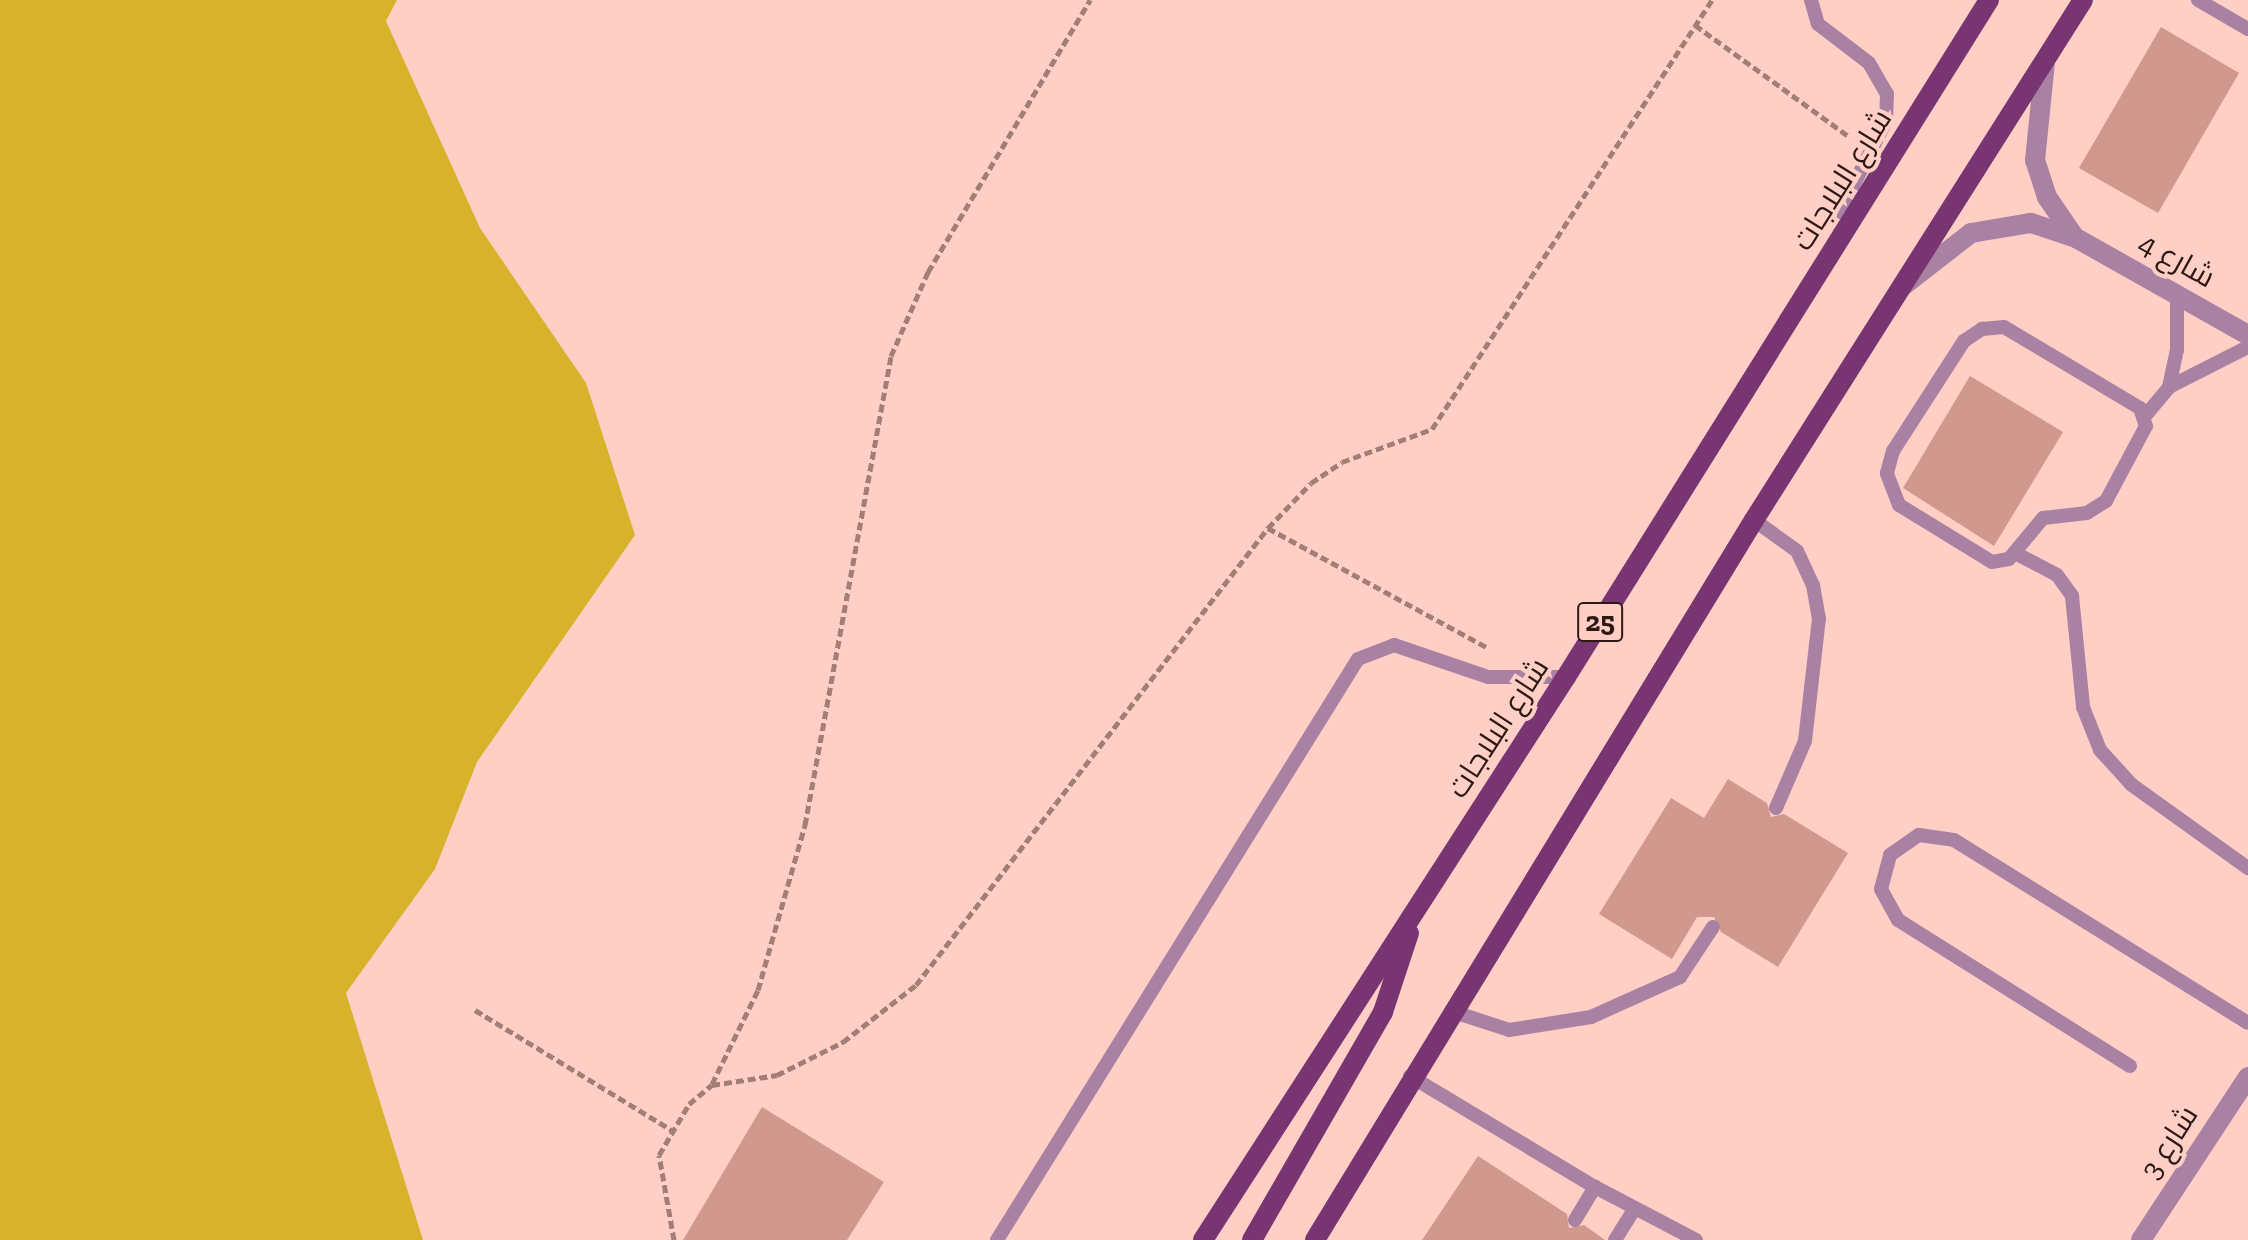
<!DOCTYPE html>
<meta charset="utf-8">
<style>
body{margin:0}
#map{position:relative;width:2248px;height:1240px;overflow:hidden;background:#ffcfc5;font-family:"Zilla Slab",Cairo,serif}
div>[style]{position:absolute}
.water>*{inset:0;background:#d9b22b}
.building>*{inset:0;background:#d1988d}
.path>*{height:5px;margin-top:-2.5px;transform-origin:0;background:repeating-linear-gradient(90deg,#a27e76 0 8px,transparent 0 12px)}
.lane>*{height:14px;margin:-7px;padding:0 7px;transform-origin:7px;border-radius:7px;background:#a982a3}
.street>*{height:20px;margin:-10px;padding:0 10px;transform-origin:10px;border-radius:10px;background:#a982a3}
.primary>*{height:20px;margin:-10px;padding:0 10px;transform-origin:10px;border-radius:10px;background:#793472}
span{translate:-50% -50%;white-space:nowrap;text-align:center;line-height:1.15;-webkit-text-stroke:8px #ffcfc5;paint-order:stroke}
.shield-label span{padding:2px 6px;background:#ffcfc5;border:2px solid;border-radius:6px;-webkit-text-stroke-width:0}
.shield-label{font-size:28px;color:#2d1814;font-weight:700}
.street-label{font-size:30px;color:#2d1814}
</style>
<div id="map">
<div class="water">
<i style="clip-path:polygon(0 0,397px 0,386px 21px,480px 228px,586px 383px,635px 535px,477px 762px,435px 869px,346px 993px,423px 1240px,0 1240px)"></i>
</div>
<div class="building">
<i style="clip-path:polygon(2161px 27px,2239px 73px,2158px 213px,2079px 168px)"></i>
<i style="clip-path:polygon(1970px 376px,2063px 432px,1994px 546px,1903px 488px)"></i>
<i style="clip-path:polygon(1728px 779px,1767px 803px,1771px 817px,1784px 814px,1848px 853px,1778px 967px,1721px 932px,1714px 917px,1697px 917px,1672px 959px,1599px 914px,1671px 798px,1704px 818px)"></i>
<i style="clip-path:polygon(762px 1107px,884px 1182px,847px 1240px,683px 1240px)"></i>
<i style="clip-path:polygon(1478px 1156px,1567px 1214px,1569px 1228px,1584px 1225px,1605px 1240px,1422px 1240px)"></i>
</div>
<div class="path">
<i style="left:1695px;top:25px;width:191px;rotate:35.9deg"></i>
<i style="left:1268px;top:528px;width:251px;rotate:28.6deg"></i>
<i style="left:475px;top:1010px;width:232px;rotate:31.4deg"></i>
<i style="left:712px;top:1084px;width:105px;rotate:-63.9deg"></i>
<i style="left:758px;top:990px;width:172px;rotate:-74.1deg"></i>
<i style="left:805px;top:825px;width:477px;rotate:-79.6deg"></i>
<i style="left:891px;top:356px;width:92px;rotate:-66.2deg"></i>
<i style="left:928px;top:272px;width:317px;rotate:-59.2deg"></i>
<i style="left:674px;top:1240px;width:86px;rotate:-100deg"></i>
<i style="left:659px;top:1155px;width:59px;rotate:-59.5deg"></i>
<i style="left:689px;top:1104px;width:30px;rotate:-40deg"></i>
<i style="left:712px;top:1085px;width:66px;rotate:-8.7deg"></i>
<i style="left:777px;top:1075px;width:74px;rotate:-26.6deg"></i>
<i style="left:843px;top:1042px;width:93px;rotate:-38deg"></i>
<i style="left:916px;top:985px;width:577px;rotate:-52.4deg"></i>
<i style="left:1268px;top:528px;width:62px;rotate:-46.3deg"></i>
<i style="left:1311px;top:483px;width:37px;rotate:-34deg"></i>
<i style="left:1342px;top:462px;width:96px;rotate:-20.1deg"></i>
<i style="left:1432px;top:429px;width:512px;rotate:-56.87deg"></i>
</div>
<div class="lane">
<i style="left:1811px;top:0;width:25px;rotate:74deg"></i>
<i style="left:1818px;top:24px;width:64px;rotate:37.4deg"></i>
<i style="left:1869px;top:63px;width:36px;rotate:60deg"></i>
<i style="left:1887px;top:94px;width:27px;rotate:92deg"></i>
<i style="left:1886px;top:121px;width:82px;rotate:116.9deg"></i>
<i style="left:1849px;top:194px;width:40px;rotate:103deg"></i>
<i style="left:2198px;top:0;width:58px;rotate:30.1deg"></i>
<i style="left:2004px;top:327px;width:158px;rotate:30.8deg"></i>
<i style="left:2140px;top:408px;width:19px;rotate:72deg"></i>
<i style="left:2146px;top:426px;width:85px;rotate:118.1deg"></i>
<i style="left:2106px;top:501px;width:22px;rotate:148deg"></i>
<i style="left:2087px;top:513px;width:44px;rotate:173.5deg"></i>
<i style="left:2043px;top:518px;width:53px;rotate:129.7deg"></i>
<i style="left:2009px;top:559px;width:17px;rotate:170deg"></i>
<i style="left:1992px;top:562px;width:109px;rotate:-148.5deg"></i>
<i style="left:1899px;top:505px;width:34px;rotate:-111deg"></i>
<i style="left:1887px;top:473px;width:23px;rotate:-75deg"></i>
<i style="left:1893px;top:451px;width:131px;rotate:-57.2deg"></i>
<i style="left:1964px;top:341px;width:22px;rotate:-34deg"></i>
<i style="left:1982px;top:329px;width:22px;rotate:-5deg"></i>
<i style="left:2169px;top:387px;width:38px;rotate:-78deg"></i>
<i style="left:2177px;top:350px;width:55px;rotate:-90deg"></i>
<i style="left:2145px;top:416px;width:38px;rotate:-50deg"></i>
<i style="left:2169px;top:387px;width:89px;rotate:-26.9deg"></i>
<i style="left:1754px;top:520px;width:53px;rotate:35.8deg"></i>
<i style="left:1797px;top:551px;width:38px;rotate:65deg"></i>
<i style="left:1813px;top:585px;width:34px;rotate:80deg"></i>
<i style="left:1819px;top:618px;width:124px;rotate:96.5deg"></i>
<i style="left:1805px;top:741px;width:73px;rotate:113.4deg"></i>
<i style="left:2015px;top:553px;width:47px;rotate:27.6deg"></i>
<i style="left:2057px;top:575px;width:26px;rotate:54deg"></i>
<i style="left:2072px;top:596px;width:112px;rotate:84.3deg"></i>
<i style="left:2083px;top:707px;width:46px;rotate:68.4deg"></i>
<i style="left:2100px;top:750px;width:47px;rotate:47.6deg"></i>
<i style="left:2132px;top:785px;width:143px;rotate:35.6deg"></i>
<i style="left:1451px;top:1011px;width:61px;rotate:18.1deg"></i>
<i style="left:1509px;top:1030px;width:83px;rotate:-9deg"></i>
<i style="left:1591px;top:1017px;width:98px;rotate:-24.2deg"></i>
<i style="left:1680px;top:977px;width:60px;rotate:-56.6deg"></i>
<i style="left:2130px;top:1066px;width:274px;rotate:-147.8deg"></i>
<i style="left:1898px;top:920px;width:35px;rotate:-119deg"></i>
<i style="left:1881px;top:889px;width:35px;rotate:-75deg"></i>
<i style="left:1890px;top:855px;width:35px;rotate:-35deg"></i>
<i style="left:1919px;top:835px;width:35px;rotate:8deg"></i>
<i style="left:1954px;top:840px;width:346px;rotate:31.9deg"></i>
<i style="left:1410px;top:1076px;width:216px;rotate:31deg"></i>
<i style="left:1595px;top:1187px;width:114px;rotate:27.7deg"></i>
<i style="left:1575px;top:1220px;width:39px;rotate:-59deg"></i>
<i style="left:997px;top:1240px;width:684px;rotate:-58.15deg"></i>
<i style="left:1358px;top:659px;width:39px;rotate:-21deg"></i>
<i style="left:1394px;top:645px;width:99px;rotate:18.8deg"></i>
<i style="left:1488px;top:677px;width:78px"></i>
<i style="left:1615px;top:1240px;width:36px;rotate:-58deg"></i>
</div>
<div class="street">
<i style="left:2045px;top:62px;width:99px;rotate:95.8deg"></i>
<i style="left:2035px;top:160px;width:39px;rotate:72deg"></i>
<i style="left:2047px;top:197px;width:46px;rotate:55.6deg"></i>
<i style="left:1904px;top:285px;width:85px;rotate:-37.8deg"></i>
<i style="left:1971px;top:233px;width:61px;rotate:-9.5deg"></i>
<i style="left:2031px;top:223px;width:47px;rotate:18.4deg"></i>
<i style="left:2076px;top:238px;width:197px;rotate:29.4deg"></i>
<i style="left:2141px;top:1240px;width:195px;rotate:-56.7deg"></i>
</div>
<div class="primary">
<i style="left:1203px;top:1240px;width:670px;rotate:-57.19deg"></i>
<i style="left:1566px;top:677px;width:798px;rotate:-58deg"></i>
<i style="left:1252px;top:1240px;width:263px;rotate:-60.1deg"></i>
<i style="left:1383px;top:1012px;width:83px;rotate:-71.8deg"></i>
<i style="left:1315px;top:1240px;width:843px;rotate:-58.63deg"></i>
<i style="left:1754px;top:520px;width:615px;rotate:-57.68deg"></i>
</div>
<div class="shield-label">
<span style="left:1600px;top:622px">25</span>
</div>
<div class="street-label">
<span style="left:1842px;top:180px;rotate:-58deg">شارع البلاجات</span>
<span style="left:2177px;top:260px;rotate:29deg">شارع 4</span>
<span style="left:1498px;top:728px;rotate:-57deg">شارع البلاجات</span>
<span style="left:2169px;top:1142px;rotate:-57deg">شارع 3</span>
</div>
</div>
